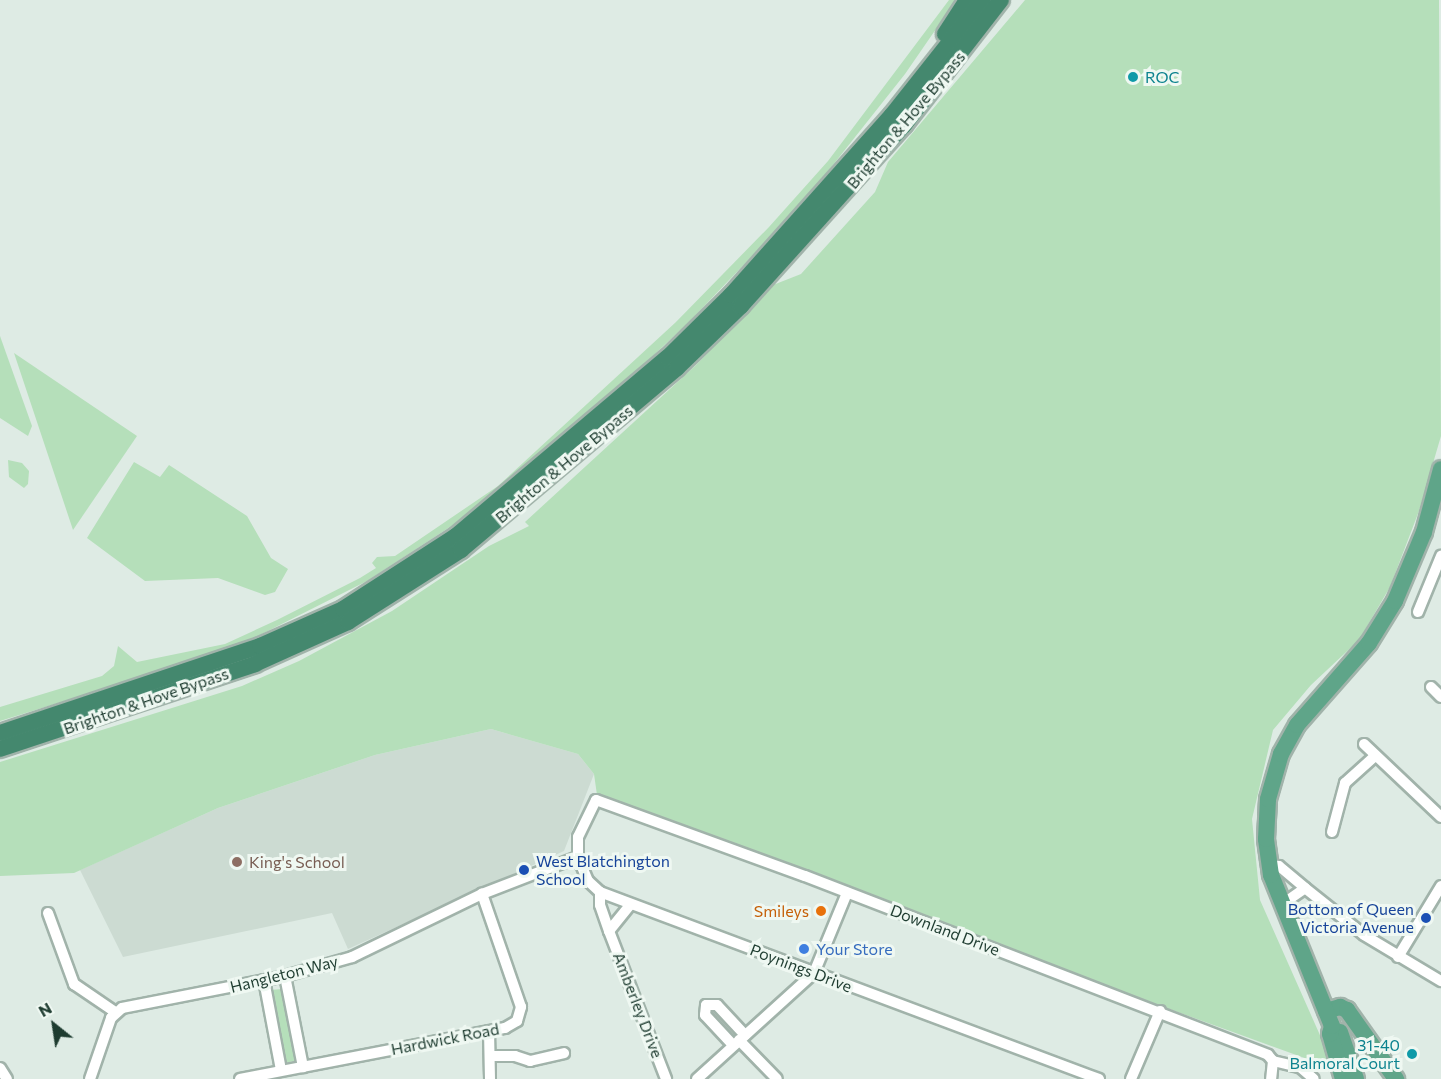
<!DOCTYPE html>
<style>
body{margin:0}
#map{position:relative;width:1441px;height:1079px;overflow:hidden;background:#deebe4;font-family:Commissioner,sans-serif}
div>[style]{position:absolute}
.built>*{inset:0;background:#ccdbd2}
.green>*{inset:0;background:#b5dfba}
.roads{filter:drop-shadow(2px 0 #a1b3aa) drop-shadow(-2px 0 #a1b3aa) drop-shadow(0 2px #a1b3aa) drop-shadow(0 -2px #a1b3aa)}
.minor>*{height:10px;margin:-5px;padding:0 5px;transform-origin:5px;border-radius:5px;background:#fff}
.primary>*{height:16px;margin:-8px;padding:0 8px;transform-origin:8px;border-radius:8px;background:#5fa589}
.trunk>*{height:16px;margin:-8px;padding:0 8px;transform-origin:8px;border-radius:8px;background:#44886e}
.dots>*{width:16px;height:16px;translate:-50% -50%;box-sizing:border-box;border:3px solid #eff8f2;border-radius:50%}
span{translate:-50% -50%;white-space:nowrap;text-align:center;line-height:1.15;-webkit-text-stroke:6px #eff8f2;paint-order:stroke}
.culture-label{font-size:16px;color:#0d838f}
.left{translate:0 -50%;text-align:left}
.right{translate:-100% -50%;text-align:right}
.street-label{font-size:16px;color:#1e3c30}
.transit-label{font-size:16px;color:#164399}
.education-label{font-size:16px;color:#785e54}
.food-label{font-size:16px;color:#c56008}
.shop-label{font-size:16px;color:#366cbe}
.north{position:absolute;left:24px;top:995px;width:60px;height:60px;-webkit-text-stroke:4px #eff8f2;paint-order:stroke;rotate:330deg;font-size:16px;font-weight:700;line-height:24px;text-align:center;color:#1e3c30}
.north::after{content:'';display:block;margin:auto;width:21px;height:27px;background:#1e3c30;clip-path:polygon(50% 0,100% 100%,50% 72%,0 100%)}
</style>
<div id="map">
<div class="built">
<i style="clip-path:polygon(491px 729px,578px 754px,594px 774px,564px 851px,348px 949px,332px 913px,123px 957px,80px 870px,218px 808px,375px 755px)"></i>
</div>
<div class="green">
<i style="clip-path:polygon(949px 0,956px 0,905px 74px,802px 204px,687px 324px,570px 433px,479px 508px,367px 581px,232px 649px,0 721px,0 707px,102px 676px,114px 666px,118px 646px,137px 662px,225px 644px,277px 620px,360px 578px,376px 568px,372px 563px,377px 557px,395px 556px,498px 486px,676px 322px,769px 227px,828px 161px)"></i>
<i style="clip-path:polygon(1025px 0,1439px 0,1441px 436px,1419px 511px,1390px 587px,1359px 640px,1311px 685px,1273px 730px,1252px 819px,1260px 900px,1335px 1069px,598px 802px,594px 774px,578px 754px,491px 729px,375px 755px,218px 808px,74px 873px,0 876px,0 762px,242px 686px,299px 661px,392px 611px,489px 546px,529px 526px,525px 522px,695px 366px,773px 285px,801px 274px,875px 192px,888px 162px)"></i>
<i style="clip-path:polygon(0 336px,32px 426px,28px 436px,0 418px)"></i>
<i style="clip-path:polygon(14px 353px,137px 436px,73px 530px)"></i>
<i style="clip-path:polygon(8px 460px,22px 463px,29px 471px,28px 484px,24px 488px,9px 477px)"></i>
<i style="clip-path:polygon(134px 462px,160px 477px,169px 465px,247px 516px,271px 558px,288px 569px,275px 592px,265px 595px,218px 578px,145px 581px,87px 538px)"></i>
<i style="clip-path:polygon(282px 989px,295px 1061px,284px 1063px,270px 990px)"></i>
</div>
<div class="roads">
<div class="minor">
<i style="left:1418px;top:612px;width:61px;rotate:-67.7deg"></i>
<i style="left:1431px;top:687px;width:14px;rotate:45deg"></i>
<i style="left:1364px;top:744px;width:106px;rotate:43.5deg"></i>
<i style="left:1332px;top:832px;width:51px;rotate:-75.1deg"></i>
<i style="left:1345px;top:783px;width:40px;rotate:-42deg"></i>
<i style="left:1269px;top:865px;width:10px;rotate:6deg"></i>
<i style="left:1279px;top:866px;width:34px;rotate:40deg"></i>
<i style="left:600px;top:892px;width:13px;rotate:90deg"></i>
<i style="left:600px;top:905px;width:28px;rotate:71deg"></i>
<i style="left:609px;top:931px;width:159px;rotate:68.9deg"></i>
<i style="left:1281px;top:905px;width:29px;rotate:-35deg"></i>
<i style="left:1305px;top:888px;width:75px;rotate:38.5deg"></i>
<i style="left:1364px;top:935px;width:90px;rotate:30.9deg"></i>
<i style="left:48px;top:913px;width:76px;rotate:69.9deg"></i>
<i style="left:74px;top:984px;width:50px;rotate:34.3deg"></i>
<i style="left:609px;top:931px;width:33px;rotate:-51deg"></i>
<i style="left:1398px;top:957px;width:83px;rotate:-58.8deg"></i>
<i style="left:285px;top:976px;width:93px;rotate:78.8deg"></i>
<i style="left:264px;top:980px;width:92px;rotate:79.3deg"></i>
<i style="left:489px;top:1031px;width:48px;rotate:88.8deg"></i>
<i style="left:739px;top:1040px;width:54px;rotate:45.7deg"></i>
<i style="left:733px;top:1045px;width:41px;rotate:-133deg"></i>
<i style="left:705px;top:1015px;width:10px;rotate:-84deg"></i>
<i style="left:706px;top:1005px;width:11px"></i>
<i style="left:717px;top:1005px;width:41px;rotate:47deg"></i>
<i style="left:491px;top:1056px;width:24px"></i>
<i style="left:515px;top:1056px;width:16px;rotate:18deg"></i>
<i style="left:530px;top:1061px;width:35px;rotate:-13deg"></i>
<i style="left:1273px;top:1061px;width:28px;rotate:13deg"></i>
<i style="left:1300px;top:1067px;width:18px;rotate:41deg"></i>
<i style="left:0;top:1068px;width:13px;rotate:58deg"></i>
<i style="left:90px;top:1079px;width:65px;rotate:-71deg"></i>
<i style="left:111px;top:1018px;width:15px;rotate:-42deg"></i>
<i style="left:122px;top:1008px;width:166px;rotate:-11.1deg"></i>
<i style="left:285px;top:976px;width:70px;rotate:-15.8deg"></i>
<i style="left:352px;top:957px;width:144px;rotate:-25.9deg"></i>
<i style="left:482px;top:894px;width:103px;rotate:-21.1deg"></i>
<i style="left:240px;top:1079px;width:270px;rotate:-10.9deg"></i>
<i style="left:505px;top:1028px;width:14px;rotate:-30deg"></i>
<i style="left:517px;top:1021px;width:15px;rotate:-74deg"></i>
<i style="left:521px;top:1007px;width:120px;rotate:-109deg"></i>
<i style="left:697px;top:1079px;width:158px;rotate:-42.2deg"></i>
<i style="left:814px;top:973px;width:87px;rotate:-67.6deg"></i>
<i style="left:1099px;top:1079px;width:533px;rotate:-159.46deg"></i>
<i style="left:600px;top:892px;width:16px;rotate:-137deg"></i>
<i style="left:588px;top:881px;width:26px;rotate:-113deg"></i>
<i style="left:578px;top:857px;width:20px;rotate:-90deg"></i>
<i style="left:578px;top:837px;width:41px;rotate:-64.1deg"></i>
<i style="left:596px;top:800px;width:222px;rotate:20deg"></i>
<i style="left:805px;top:876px;width:496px;rotate:21.1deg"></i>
<i style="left:1268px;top:1055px;width:8px;rotate:50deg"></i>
<i style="left:1273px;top:1061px;width:18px;rotate:96deg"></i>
<i style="left:1131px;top:1079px;width:74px;rotate:-66.9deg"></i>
</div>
<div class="primary">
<i style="left:1326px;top:1011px;width:15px;rotate:-16deg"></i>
<i style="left:1340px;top:1007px;width:8px;rotate:23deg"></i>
<i style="left:1347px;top:1010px;width:85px;rotate:54.6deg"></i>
<i style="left:1340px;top:1032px;width:50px;rotate:71.2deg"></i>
<i style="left:1343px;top:1079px;width:47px;rotate:-106.1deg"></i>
<i style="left:1330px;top:1034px;width:8px;rotate:-76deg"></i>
<i style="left:1332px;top:1026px;width:163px;rotate:-112deg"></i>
<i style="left:1271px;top:875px;width:36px;rotate:-98deg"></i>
<i style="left:1266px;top:839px;width:40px;rotate:-87.1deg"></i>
<i style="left:1268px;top:799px;width:47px;rotate:-73.9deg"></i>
<i style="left:1281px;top:754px;width:33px;rotate:-61deg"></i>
<i style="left:1297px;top:725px;width:109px;rotate:-48.7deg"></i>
<i style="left:1369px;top:643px;width:49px;rotate:-58.2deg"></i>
<i style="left:1395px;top:601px;width:75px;rotate:-67.2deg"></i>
<i style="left:1424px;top:532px;width:65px;rotate:-74.9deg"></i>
</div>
<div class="trunk">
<i style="left:945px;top:34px;width:40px;rotate:-57.1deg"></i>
<i style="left:0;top:733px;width:274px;rotate:-18.5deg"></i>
<i style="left:260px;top:646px;width:91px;rotate:-24deg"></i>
<i style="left:343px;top:609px;width:135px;rotate:-32.9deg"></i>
<i style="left:456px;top:536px;width:276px;rotate:-40.2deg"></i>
<i style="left:667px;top:358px;width:90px;rotate:-44.5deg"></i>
<i style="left:731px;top:295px;width:241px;rotate:-48.2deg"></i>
<i style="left:892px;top:115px;width:147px;rotate:-51.6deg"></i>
<i style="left:0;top:749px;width:269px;rotate:-18.4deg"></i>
<i style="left:255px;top:664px;width:102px;rotate:-24.3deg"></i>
<i style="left:348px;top:622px;width:134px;rotate:-32.5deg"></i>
<i style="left:461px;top:550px;width:282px;rotate:-40.1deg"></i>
<i style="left:677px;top:368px;width:89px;rotate:-44.1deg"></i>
<i style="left:741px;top:306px;width:244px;rotate:-48deg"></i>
<i style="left:904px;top:125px;width:158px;rotate:-52.2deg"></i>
</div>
</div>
<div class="dots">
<i style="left:1133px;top:77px;background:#0f9aa8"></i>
<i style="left:237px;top:862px;background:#8d6e63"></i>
<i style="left:524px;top:870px;background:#1a4fb4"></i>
<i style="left:821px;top:911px;background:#e8710a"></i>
<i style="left:1426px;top:918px;background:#1a4fb4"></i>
<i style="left:804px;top:949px;background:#3f7fe0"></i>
<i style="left:1412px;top:1054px;background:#0f9aa8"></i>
</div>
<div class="culture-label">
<span class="left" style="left:1145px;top:77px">ROC</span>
<span class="right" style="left:1400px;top:1054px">31-40<br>Balmoral Court</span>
</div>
<div class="street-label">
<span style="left:906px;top:120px;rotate:-50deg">Brighton &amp; Hove Bypass</span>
<span style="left:564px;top:464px;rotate:-40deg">Brighton &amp; Hove Bypass</span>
<span style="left:146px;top:701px;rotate:-19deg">Brighton &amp; Hove Bypass</span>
<span style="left:945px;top:930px;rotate:21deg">Downland Drive</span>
<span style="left:801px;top:968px;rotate:21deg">Poynings Drive</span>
<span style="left:284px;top:974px;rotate:-14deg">Hangleton Way</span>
<span style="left:638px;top:1005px;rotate:69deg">Amberley Drive</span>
<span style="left:445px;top:1039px;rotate:-11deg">Hardwick Road</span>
</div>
<div class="transit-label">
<span class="left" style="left:536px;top:870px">West Blatchington<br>School</span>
<span class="right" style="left:1414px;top:918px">Bottom of Queen<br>Victoria Avenue</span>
</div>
<div class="education-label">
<span class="left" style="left:249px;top:862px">King's School</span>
</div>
<div class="food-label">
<span class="right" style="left:809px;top:911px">Smileys</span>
</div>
<div class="shop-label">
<span class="left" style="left:816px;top:949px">Your Store</span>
</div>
<div class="north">N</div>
</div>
